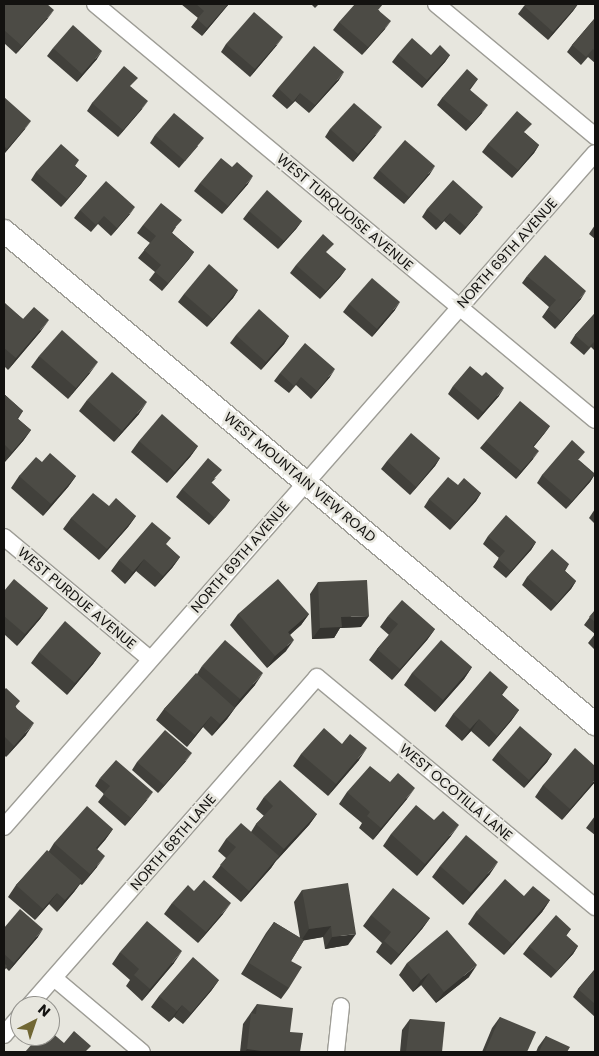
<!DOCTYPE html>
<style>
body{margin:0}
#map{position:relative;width:599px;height:1056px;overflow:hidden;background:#e7e6de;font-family:Poppins,sans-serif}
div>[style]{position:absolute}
.roads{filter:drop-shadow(1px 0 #9e9d96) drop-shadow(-1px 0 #9e9d96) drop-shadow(0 1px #9e9d96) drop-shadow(0 -1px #9e9d96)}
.street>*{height:16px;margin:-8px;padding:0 8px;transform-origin:8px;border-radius:8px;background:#fff}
.secondary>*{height:22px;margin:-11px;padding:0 11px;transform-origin:11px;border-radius:11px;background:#fff}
.wall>*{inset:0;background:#41403b}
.shaded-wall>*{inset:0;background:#353430}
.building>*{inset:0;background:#4c4b45}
span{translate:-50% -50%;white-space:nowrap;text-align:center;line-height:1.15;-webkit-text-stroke:5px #e7e6de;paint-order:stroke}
.street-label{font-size:14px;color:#131210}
.frame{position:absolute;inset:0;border:5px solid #131210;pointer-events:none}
.north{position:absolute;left:10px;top:996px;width:50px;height:50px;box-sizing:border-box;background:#e7e6de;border:1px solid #92918c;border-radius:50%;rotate:41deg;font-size:14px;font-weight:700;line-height:20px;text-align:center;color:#131210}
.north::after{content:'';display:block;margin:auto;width:18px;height:22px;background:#716734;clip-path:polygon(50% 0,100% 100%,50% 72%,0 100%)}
</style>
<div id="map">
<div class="roads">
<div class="street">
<i style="left:95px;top:4px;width:650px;rotate:39.76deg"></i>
<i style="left:436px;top:4px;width:207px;rotate:39.7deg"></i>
<i style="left:4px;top:537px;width:190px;rotate:39.9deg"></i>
<i style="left:4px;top:827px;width:896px;rotate:-48.75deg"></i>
<i style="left:54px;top:978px;width:115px;rotate:40.1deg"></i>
<i style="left:29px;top:1006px;width:437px;rotate:-48.8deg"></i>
<i style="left:317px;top:677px;width:361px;rotate:39.6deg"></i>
<i style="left:4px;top:1035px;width:25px;rotate:-50deg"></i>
<i style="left:336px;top:1052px;width:46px;rotate:-83.8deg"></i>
</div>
<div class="secondary">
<i style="left:4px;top:231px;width:770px;rotate:39.83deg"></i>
</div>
</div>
<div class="wall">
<i style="clip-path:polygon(181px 4px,229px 4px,202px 36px,191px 27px,198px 18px)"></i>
<i style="clip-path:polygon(311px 4px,319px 4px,315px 8px)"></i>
<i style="clip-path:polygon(578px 4px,573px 11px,548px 40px,518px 14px,524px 6px)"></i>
<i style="clip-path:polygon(4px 6px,48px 18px,16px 54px,4px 43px)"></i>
<i style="clip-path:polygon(379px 10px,385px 29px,362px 55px,333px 30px,339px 22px)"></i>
<i style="clip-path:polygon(595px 18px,595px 63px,588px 57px,581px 65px,567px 52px,572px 45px)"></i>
<i style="clip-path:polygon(226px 44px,277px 45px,250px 77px,221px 52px)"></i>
<i style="clip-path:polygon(53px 48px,97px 59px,77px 82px,47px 56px)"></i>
<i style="clip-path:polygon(398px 54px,431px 55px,450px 55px,445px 62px,422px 88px,392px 62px)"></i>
<i style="clip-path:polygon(478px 79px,470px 90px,482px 113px,466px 131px,437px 105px,442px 98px)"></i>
<i style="clip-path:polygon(339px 80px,309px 113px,295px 101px,287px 109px,272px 96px,278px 88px)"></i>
<i style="clip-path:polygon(131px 87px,142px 109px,118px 137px,87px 111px,92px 103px)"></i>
<i style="clip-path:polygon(4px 97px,25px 129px,4px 154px)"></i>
<i style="clip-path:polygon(330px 129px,376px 135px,353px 162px,325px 137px)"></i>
<i style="clip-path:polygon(525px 133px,539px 145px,534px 153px,512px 178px,482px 152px,488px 144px)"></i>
<i style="clip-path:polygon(155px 135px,198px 146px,179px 168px,150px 143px)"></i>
<i style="clip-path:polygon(75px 166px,87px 176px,81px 184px,61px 207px,31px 180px,36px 172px)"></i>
<i style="clip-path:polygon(379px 170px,430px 174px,404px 204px,373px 178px)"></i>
<i style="clip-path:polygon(200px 183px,248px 184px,222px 214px,194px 191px)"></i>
<i style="clip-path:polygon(427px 209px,478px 214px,460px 235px,444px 221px,436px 230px,422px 217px)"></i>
<i style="clip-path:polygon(80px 210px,130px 214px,111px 236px,98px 224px,91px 232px,74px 218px)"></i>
<i style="clip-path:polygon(249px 211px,302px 221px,296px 229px,278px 249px,243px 219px)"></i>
<i style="clip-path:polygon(143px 225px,176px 227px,172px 233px,194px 252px,189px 259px,162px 291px,149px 280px,155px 272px,138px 258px,150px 243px,137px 233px)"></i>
<i style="clip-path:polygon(595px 225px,595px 239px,589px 234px)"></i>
<i style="clip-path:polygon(296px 265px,346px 269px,340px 277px,320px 299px,290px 273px)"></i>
<i style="clip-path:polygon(527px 276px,581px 299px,555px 329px,542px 317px,549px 307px,522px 283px)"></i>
<i style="clip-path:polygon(238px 290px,233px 298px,207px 327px,178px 302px,184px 294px)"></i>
<i style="clip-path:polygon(4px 304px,23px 319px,41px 331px,8px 370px,4px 366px)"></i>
<i style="clip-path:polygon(349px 304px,395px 310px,372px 337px,343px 312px)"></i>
<i style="clip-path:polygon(595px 313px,595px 351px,591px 347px,584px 355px,570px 343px,575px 335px)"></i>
<i style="clip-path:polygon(236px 335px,289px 336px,284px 344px,261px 370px,230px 343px)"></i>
<i style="clip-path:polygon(39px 356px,90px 373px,68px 399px,31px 367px)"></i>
<i style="clip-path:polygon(280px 373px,330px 377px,311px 399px,296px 385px,289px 393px,274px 381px)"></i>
<i style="clip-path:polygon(453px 386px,499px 396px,478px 420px,448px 394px)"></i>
<i style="clip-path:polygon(4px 394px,23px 411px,18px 419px,31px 430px,23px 441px,4px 463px)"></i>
<i style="clip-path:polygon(87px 400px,139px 414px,114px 442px,79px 411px)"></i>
<i style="clip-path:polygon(550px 426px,544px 434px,534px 446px,533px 459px,516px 479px,480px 448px,486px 441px)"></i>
<i style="clip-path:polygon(139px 441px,198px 446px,190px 457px,167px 483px,131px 452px)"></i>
<i style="clip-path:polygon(440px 458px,435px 466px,410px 495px,381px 469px,387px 461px)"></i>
<i style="clip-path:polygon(579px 460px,595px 474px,590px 482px,566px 509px,537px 483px,542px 475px)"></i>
<i style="clip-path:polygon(42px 462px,76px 476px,68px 487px,43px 516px,11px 488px,19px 476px)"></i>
<i style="clip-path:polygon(216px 478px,211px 483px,230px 500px,225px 507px,209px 525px,176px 497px,182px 489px)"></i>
<i style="clip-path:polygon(458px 485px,481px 493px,476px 501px,450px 530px,424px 507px,429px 499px)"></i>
<i style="clip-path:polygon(109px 506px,136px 516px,128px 527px,99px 560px,63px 529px,71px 518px)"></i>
<i style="clip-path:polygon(595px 509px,595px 524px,589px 518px)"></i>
<i style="clip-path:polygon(488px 536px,536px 542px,531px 550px,506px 578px,493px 567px,499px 558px,483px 544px)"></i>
<i style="clip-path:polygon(166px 545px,180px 557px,172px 568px,155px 587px,136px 571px,125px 584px,111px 571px,119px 560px)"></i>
<i style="clip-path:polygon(569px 564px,565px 571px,576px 581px,571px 589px,551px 611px,522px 585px,527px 577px)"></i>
<i style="clip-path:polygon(318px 582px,361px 627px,340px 628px,334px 638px,312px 639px,310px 594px)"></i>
<i style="clip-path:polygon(4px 591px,48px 608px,40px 619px,17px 646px,4px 634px)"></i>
<i style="clip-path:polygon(595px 610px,595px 650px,588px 643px,595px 634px,584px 625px)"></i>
<i style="clip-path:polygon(238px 614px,309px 614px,301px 625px,290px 635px,286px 651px,267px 668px,230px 625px)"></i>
<i style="clip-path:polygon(388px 616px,435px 629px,427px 640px,392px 680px,369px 660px,377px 649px,389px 635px,380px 627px)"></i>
<i style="clip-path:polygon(39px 652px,101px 653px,93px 664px,67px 695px,31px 663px)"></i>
<i style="clip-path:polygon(202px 666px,255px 685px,235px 708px,227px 719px,212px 736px,203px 727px,187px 747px,156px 720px,164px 709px,197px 674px)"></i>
<i style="clip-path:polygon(472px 667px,464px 679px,435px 712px,404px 685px,412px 673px)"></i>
<i style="clip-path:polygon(508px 687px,502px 695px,519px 710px,511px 721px,489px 747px,471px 731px,462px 741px,445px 726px,453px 714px)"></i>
<i style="clip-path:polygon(4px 690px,16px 707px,26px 735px,6px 757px,4px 755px)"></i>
<i style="clip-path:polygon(342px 744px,359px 760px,328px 796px,293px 766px,301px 754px)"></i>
<i style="clip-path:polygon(498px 752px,552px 754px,547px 762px,524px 788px,492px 760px)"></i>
<i style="clip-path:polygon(186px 761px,158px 793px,132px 770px,137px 762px)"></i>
<i style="clip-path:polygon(100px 778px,147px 800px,125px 826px,98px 802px,104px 794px,95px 786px)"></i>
<i style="clip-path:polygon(390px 782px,407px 799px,373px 840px,359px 828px,362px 823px,339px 804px,347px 792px)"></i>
<i style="clip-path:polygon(595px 782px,562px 820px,535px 797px,543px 785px)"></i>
<i style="clip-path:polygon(264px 797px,317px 814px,309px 825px,276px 861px,271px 868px,241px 902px,212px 877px,226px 858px,218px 851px,226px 839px,251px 832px,256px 824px,264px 816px,256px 809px)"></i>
<i style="clip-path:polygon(595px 816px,595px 835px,586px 828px)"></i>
<i style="clip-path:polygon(113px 829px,105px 840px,97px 849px,97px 867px,82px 885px,80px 884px,74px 892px,57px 912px,49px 904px,35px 920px,8px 897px,16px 885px,49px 851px,54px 843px)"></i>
<i style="clip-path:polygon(391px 834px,451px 836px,417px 876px,383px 846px)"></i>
<i style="clip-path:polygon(440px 866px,490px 874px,463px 905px,432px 877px)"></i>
<i style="clip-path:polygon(302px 890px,348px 945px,325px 949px,323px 937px,304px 940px,291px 961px,289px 988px,281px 999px,241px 974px,266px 933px,274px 922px,300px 938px,294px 902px)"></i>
<i style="clip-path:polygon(524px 896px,550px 900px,542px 912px,504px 955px,468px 924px,476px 912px)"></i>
<i style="clip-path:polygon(172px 903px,223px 914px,198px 943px,164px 914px)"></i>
<i style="clip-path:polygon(371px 915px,430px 918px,422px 929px,391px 965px,376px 952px,382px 943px,363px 926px)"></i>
<i style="clip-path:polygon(4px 928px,38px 937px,9px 971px,6px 968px,4px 971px)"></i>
<i style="clip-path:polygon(571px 929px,566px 936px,578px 946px,573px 954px,551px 978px,523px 954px,529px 946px)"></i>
<i style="clip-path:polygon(120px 952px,174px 963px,142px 1001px,126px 986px,130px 980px,112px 964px)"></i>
<i style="clip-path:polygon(407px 963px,469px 977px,436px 1003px,421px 985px,413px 992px,399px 975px)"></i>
<i style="clip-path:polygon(595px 969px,595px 1017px,573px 997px,578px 989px)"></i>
<i style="clip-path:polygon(219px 980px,211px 991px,183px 1024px,174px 1017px,169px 1022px,151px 1007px,159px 996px)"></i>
<i style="clip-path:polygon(257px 1004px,290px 1032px,300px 1052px,240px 1052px,243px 1024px)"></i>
<i style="clip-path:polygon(500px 1017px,527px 1052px,482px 1052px,492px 1028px)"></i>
<i style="clip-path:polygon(410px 1019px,442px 1052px,400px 1052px,402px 1030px)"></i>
<i style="clip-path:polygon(546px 1036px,567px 1052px,536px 1052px,538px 1047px)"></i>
</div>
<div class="shaded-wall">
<i style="clip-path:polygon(228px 4px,229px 4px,227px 6px,202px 36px,207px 28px)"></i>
<i style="clip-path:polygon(578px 4px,573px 11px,548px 40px,553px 32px)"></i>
<i style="clip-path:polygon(54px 10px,48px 18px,16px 54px,22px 46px)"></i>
<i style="clip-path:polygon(391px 21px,385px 29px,362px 55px,368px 47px)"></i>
<i style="clip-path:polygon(283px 37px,277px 45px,250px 77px,255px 69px)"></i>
<i style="clip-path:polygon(102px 51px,97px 59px,77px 82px,82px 74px)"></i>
<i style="clip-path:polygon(450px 55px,445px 62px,422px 88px,427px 80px)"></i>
<i style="clip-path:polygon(344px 72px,339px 80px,309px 113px,315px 105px)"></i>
<i style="clip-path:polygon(300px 93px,295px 101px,287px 109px,293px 102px)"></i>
<i style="clip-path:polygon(148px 101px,142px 109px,118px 137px,123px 130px)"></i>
<i style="clip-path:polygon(488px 105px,482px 113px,466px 131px,472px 123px)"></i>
<i style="clip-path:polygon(31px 121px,25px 129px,4px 154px,7px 149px)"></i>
<i style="clip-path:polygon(382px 127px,376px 135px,353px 162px,358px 154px)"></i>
<i style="clip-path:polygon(539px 145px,534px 153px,512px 178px,518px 170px)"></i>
<i style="clip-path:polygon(435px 166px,430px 174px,404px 204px,409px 197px)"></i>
<i style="clip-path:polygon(87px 176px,81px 184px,61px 207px,67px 199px)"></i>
<i style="clip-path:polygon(253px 176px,248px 184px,222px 214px,228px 206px)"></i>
<i style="clip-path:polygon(135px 207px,130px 214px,111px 236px,117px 228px)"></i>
<i style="clip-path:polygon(483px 207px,478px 214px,460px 235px,466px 227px)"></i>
<i style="clip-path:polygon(450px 213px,444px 221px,436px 230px,442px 222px)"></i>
<i style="clip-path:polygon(302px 221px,296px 229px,278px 249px,284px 241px)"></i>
<i style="clip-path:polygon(194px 252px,189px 259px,162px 291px,168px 283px)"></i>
<i style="clip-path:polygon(346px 269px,340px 277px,320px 299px,326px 291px)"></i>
<i style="clip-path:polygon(238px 290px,233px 298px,207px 327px,213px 319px)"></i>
<i style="clip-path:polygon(586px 291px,581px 299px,555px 329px,561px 321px)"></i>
<i style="clip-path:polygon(400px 302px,395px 310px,372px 337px,377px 329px)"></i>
<i style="clip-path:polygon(49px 320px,41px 331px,8px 370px,16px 358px)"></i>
<i style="clip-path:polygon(289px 336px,284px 344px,261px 370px,266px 362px)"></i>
<i style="clip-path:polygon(98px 362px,90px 373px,68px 399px,76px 388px)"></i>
<i style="clip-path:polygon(335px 369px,330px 377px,311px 399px,317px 391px)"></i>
<i style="clip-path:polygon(504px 388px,499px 396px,478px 420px,483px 412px)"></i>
<i style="clip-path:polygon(147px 402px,139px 414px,114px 442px,122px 431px)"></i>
<i style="clip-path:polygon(550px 426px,544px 434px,528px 454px,533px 446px)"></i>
<i style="clip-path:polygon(31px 430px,23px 441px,4px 463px,12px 452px)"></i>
<i style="clip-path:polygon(198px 446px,190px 457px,167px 483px,175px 472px)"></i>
<i style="clip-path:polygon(539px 451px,533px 459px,516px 479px,521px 471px)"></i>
<i style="clip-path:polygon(440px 458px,435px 466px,410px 495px,416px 487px)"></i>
<i style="clip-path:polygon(595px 474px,590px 482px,566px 509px,572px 501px)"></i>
<i style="clip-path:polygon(76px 476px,68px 487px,43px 516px,51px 504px)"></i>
<i style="clip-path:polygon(481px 493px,476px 501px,450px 530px,456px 522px)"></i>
<i style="clip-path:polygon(136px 516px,128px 527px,99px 560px,107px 549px)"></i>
<i style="clip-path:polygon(536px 542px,531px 550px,506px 578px,511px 571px)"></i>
<i style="clip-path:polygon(180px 557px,172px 568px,155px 587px,163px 576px)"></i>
<i style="clip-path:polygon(144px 559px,136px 571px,125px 584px,133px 572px)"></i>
<i style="clip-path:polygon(576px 581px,571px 589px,551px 611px,557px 603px)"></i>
<i style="clip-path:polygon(48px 608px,40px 619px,17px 646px,25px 634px)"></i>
<i style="clip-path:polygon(309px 614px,301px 625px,280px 643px,288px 632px)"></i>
<i style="clip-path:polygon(369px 616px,361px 627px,340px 628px,334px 638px,312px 639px,320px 628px,341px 617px)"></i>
<i style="clip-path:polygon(435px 629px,427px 640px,392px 680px,400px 669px)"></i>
<i style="clip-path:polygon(294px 640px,286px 651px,267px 668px,275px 656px)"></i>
<i style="clip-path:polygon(101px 653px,93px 664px,67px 695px,75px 683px)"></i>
<i style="clip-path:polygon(472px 667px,464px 679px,435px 712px,443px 700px)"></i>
<i style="clip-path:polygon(263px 673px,255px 685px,232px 711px,240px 699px)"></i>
<i style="clip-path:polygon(235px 708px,227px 719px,212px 736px,220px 724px)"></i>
<i style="clip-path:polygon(519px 710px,511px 721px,489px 747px,497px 736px)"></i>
<i style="clip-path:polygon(211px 716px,203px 727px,187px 747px,195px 735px)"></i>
<i style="clip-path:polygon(479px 719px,471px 731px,462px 741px,470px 729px)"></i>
<i style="clip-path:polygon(34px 723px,26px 735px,6px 757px,14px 746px)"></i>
<i style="clip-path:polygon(367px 748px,359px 760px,328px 796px,336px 784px)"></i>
<i style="clip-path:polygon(192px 753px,186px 761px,158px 793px,164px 785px)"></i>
<i style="clip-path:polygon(552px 754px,547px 762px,524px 788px,529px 780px)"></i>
<i style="clip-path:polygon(595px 780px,595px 782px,562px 820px,570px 809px)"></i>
<i style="clip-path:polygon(415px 788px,407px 799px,373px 840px,381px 828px)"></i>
<i style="clip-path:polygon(153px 792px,147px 800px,125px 826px,131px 818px)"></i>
<i style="clip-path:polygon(317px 814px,309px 825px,276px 861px,284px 849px)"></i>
<i style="clip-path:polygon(459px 825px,451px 836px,417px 876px,425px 864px)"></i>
<i style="clip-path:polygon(113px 829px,105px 840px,88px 860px,96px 848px)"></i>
<i style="clip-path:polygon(105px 856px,97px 867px,82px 885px,90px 874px)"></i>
<i style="clip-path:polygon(279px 856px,271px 868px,241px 902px,249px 891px)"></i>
<i style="clip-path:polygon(498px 862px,490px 874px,463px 905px,471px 893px)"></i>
<i style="clip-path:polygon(82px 881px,74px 892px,57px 912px,65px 900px)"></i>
<i style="clip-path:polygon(57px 893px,49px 904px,35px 920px,43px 909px)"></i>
<i style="clip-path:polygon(550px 900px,542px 912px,504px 955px,512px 944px)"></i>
<i style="clip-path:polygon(231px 903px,223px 914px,198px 943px,206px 932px)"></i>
<i style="clip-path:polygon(430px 918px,422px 929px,391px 965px,399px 954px)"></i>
<i style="clip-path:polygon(331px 926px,323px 937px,301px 941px,309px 929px)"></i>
<i style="clip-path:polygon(43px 929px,38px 937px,9px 971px,14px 963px)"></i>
<i style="clip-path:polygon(356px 934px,348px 945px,325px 949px,332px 937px)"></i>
<i style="clip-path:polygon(578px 946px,573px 954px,551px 978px,557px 971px)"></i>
<i style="clip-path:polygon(182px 951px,174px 963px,142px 1001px,150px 989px)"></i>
<i style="clip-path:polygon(477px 965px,469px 977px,436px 1003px,444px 992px)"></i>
<i style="clip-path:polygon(429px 973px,421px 985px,413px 992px,421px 980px)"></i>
<i style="clip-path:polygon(219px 980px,211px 991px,183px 1024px,191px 1013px)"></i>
<i style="clip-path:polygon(182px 1005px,174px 1017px,169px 1022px,177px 1011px)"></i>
<i style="clip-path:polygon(247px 1049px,269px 1052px,245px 1052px)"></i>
</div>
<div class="building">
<i style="clip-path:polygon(6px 4px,29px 4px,30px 5px,31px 4px,47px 4px,54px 10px,22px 46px,4px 30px,4px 6px)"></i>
<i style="clip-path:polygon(196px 4px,228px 4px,207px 28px,197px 19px,204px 11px)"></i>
<i style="clip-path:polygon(355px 4px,383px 4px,378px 10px,391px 21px,368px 47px,339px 22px)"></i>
<i style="clip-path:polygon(526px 4px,578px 4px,553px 32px,524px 6px)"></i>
<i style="clip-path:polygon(254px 12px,283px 37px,255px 69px,226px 44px)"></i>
<i style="clip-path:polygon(595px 18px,595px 51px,593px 49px,586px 57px,572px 45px)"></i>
<i style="clip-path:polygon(73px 25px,102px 51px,82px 74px,53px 48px)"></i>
<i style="clip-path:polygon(412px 38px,431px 55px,440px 45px,450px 55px,427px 80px,398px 54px)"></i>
<i style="clip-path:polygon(314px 46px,344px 72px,315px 105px,300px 93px,293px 102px,278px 88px)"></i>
<i style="clip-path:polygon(124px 66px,138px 78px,130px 86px,148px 101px,123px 130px,92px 103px)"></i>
<i style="clip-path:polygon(467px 69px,478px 79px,469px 89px,488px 105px,472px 123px,442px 98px)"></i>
<i style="clip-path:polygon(4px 97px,31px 121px,7px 149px,4px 146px)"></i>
<i style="clip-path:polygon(354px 103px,382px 127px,358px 154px,330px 129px)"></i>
<i style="clip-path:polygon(517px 111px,532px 124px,524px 132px,539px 145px,518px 170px,488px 144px)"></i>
<i style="clip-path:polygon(174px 113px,204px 138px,185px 161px,155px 135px)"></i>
<i style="clip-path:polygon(405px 140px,435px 166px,409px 197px,379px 170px)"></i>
<i style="clip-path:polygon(61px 144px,79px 160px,75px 166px,87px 176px,67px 199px,36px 172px)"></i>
<i style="clip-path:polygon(221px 158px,232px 167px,237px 162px,253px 176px,228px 206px,200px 183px)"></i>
<i style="clip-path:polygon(453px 180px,483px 207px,466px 227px,450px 213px,442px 222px,427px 209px)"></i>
<i style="clip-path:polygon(106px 181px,135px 207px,117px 228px,104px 216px,96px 225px,80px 210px)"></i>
<i style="clip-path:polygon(267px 190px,302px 221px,284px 241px,249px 211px)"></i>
<i style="clip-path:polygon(161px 203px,182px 220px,171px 232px,194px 252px,168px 283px,155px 272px,161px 265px,144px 250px,156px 236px,143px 225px)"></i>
<i style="clip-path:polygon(323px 234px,334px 244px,326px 252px,346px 269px,326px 291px,296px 265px)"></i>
<i style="clip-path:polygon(545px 255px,586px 291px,561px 321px,548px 309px,556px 300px,527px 276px)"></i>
<i style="clip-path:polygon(209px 264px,238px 290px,213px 319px,184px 294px)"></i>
<i style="clip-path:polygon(372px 278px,400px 302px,377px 329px,349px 304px)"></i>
<i style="clip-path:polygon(5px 303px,23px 319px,34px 307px,49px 320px,16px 358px,4px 348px,4px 338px,5px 337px,4px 336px,4px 304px)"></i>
<i style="clip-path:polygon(259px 309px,289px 336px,266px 362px,236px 335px)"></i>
<i style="clip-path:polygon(595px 313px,595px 341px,589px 347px,575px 335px)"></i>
<i style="clip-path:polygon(62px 330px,98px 362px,76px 388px,39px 356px)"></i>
<i style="clip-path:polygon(305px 343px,335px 369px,317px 391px,301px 377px,294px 386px,280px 373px)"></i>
<i style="clip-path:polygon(470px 366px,482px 376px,486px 372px,504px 388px,483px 412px,453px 386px)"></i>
<i style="clip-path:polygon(112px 372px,147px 402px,122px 431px,87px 400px)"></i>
<i style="clip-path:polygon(4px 394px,23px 411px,17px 418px,31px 430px,12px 452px,4px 444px)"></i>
<i style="clip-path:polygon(520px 401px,550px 426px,533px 446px,539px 451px,521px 471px,486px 441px)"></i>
<i style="clip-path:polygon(162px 414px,198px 446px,175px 472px,139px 441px)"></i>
<i style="clip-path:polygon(411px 433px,440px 458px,416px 487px,387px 461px)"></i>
<i style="clip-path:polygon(572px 440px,585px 452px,578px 460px,595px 474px,572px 501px,542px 475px)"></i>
<i style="clip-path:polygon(50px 453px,76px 476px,51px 504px,19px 476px,36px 457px,42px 462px)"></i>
<i style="clip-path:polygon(208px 458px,222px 470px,211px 482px,230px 500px,215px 518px,182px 489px)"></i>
<i style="clip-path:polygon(448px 477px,458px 485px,464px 478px,481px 493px,456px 522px,429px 499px)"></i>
<i style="clip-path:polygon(93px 493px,109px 506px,116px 498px,136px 516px,107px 549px,71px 518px)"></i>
<i style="clip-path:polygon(506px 515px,536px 542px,511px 571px,498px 559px,505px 551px,488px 536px)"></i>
<i style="clip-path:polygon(152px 522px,171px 538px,166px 544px,180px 557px,163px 576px,144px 559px,133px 572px,119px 560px)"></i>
<i style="clip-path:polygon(552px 549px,569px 564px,564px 570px,576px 581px,557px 603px,527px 577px)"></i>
<i style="clip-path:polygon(14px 579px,48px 608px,25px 634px,4px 616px,4px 591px)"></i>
<i style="clip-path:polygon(278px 579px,309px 614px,288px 632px,294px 640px,275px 656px,238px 614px)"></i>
<i style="clip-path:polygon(367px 580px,369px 616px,341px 617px,342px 627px,320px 628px,318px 582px)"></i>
<i style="clip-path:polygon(402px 600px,435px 629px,400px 669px,377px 649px,398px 624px,388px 616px)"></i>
<i style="clip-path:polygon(595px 610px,595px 622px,589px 617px)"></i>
<i style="clip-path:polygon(65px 621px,101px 653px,75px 683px,39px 652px)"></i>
<i style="clip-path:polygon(225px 640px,263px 673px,240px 699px,202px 666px)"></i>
<i style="clip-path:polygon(441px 640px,472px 667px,443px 700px,412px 673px)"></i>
<i style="clip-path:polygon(490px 671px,508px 687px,501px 694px,519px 710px,497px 736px,479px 719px,470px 729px,453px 714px)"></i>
<i style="clip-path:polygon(196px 673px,235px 708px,220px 724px,211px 716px,195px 735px,164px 709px)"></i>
<i style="clip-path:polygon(6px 688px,20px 701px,15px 707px,34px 723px,14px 746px,4px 736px,4px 690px)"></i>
<i style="clip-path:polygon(520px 726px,552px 754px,529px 780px,498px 752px)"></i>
<i style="clip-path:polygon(324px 728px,342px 744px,350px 734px,367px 748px,336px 784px,301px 754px)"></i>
<i style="clip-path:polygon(165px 730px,192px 753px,164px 785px,137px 762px)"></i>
<i style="clip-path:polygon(575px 748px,595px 766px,595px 780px,570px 809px,543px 785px)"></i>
<i style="clip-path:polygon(116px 760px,153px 792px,131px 818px,103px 794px,110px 786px,100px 778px)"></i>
<i style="clip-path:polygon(370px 766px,390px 782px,398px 773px,415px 788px,381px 828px,367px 816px,370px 812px,347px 792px)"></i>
<i style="clip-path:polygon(280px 780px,317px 814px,284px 849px,256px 824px,273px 806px,264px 797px)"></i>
<i style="clip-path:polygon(416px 805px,434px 820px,443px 811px,459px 825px,425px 864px,391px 834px)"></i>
<i style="clip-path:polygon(87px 806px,113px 829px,96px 848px,105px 856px,90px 874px,54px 843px)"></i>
<i style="clip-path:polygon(241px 823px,279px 856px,249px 891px,220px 865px,236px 847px,226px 839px)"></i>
<i style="clip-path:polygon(466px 835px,498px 862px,471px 893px,440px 866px)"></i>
<i style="clip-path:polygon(47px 850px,82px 881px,65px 900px,57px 893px,43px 909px,16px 885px)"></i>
<i style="clip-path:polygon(505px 879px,524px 896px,533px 886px,550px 900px,512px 944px,476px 912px)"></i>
<i style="clip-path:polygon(204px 880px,231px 903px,206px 932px,172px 903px,188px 885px,194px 891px)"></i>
<i style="clip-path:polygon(348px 883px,356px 934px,332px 937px,331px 926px,309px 929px,302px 890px)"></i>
<i style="clip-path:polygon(393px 888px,430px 918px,399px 954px,384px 941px,391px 932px,371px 915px)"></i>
<i style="clip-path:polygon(20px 909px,43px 929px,14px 963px,4px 954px,4px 928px)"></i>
<i style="clip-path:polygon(556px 915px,571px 929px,566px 935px,578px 946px,557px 971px,529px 946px)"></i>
<i style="clip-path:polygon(147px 921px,182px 951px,150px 989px,134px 975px,139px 969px,120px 952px)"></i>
<i style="clip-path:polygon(274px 922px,304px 940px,291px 961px,302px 967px,289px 988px,249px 963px)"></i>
<i style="clip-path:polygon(447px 930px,477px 965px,444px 992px,429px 973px,421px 980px,407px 963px)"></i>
<i style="clip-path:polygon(193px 957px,219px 980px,191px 1013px,182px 1005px,177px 1011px,159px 996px)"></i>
<i style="clip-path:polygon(4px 963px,7px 966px,4px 970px)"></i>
<i style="clip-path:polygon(595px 969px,595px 1004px,578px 989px)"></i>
<i style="clip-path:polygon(257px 1004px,293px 1008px,290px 1032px,303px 1033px,300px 1052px,269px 1052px,247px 1049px,251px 1013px,256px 1014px)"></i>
<i style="clip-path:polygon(500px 1017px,536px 1032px,527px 1052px,485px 1052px)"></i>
<i style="clip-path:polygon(410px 1019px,445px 1022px,442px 1052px,406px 1052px)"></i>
<i style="clip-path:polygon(50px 1031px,64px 1043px,74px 1031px,91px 1046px,85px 1052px,25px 1052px,39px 1036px,50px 1036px)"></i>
<i style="clip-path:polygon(546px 1036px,570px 1047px,567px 1052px,539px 1052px)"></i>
</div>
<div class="street-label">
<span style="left:345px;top:212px;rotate:40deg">WEST TURQUOISE AVENUE</span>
<span style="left:507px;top:253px;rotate:-48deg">NORTH 69TH AVENUE</span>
<span style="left:300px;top:477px;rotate:40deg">WEST MOUNTAIN VIEW ROAD</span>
<span style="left:240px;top:557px;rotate:-49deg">NORTH 69TH AVENUE</span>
<span style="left:77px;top:598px;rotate:40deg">WEST PURDUE AVENUE</span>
<span style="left:456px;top:792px;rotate:40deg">WEST OCOTILLA LANE</span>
<span style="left:173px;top:842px;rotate:-49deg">NORTH 68TH LANE</span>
</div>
<div class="frame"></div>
<div class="north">N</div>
</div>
